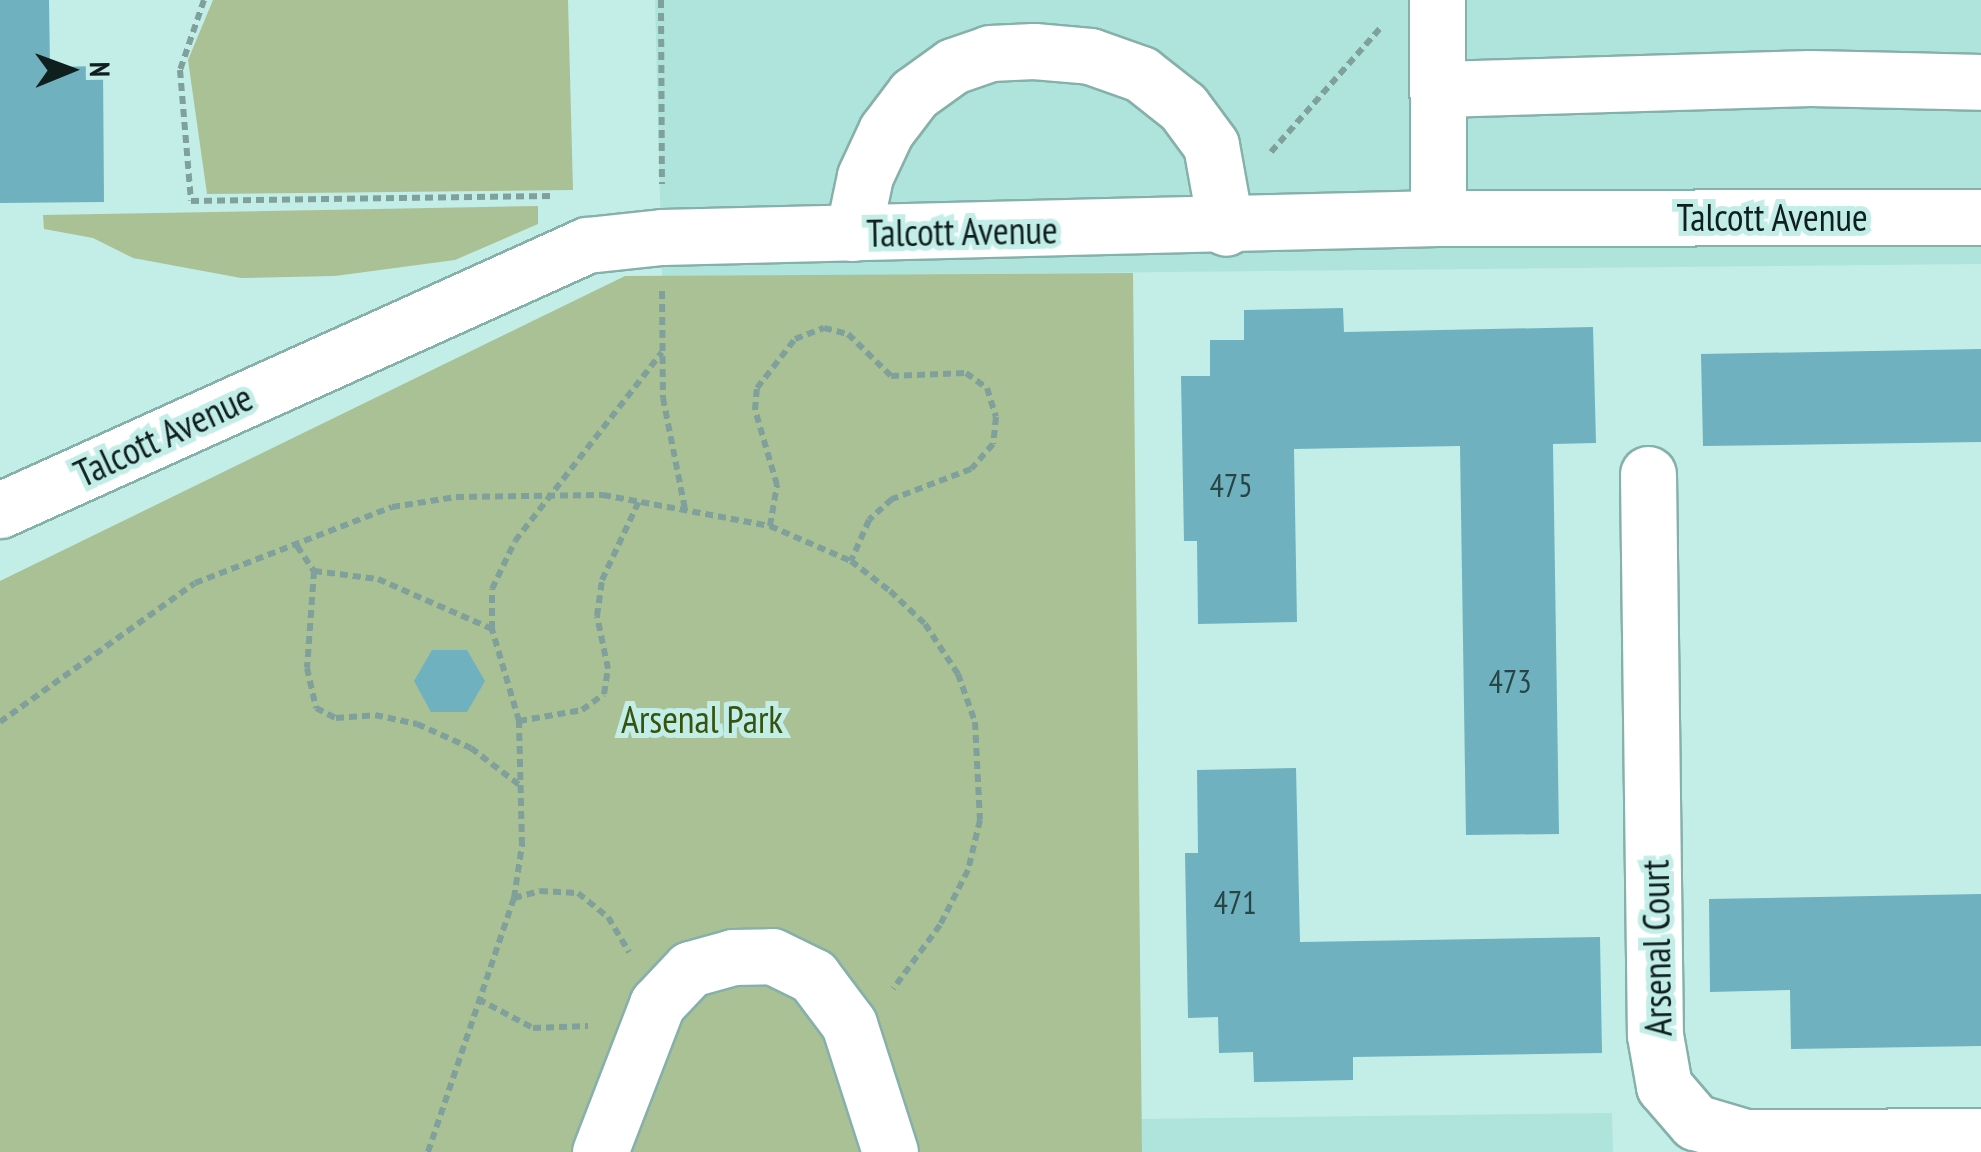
<!DOCTYPE html>
<style>
body{margin:0}
#map{position:relative;width:1981px;height:1152px;overflow:hidden;background:#c3eee7;font-family:"PT Sans Narrow",sans-serif}
div>[style]{position:absolute}
.built>*{inset:0;background:#afe4dc}
.green>*{inset:0;background:#aac196}
.building>*{inset:0;background:#6fb1bf}
.path>*{height:6px;margin-top:-3px;transform-origin:0;background:repeating-linear-gradient(90deg,#80a09b 0 8px,transparent 0 13px)}
.roads{filter:drop-shadow(2px 0 #86b0aa) drop-shadow(-2px 0 #86b0aa) drop-shadow(0 2px #86b0aa) drop-shadow(0 -2px #86b0aa)}
.minor>*{height:55px;margin:-27.5px;padding:0 27.5px;transform-origin:27.5px;border-radius:27.5px;background:#fff}
span{translate:-50% -50%;white-space:nowrap;text-align:center;line-height:1.15;-webkit-text-stroke:10px #c3eee7;paint-order:stroke}
.number-label{font-size:32px;color:#274446}
.number-label span{-webkit-text-stroke-width:0}
.street-label{font-size:38px;color:#0f1f1d}
.park-label{font-size:38px;color:#365410}
.north{position:absolute;left:20px;top:20px;width:100px;height:100px;-webkit-text-stroke:8px #c3eee7;paint-order:stroke;rotate:89deg;font-size:28px;font-weight:700;line-height:40px;text-align:center;color:#0f1f1d}
.north::after{content:'';display:block;margin:auto;width:35px;height:45px;background:#0f1f1d;clip-path:polygon(50% 0,100% 100%,50% 72%,0 100%)}
</style>
<div id="map">
<div class="built">
<i style="clip-path:polygon(655px 0,1981px 0,1981px 264px,662px 277px)"></i>
<i style="clip-path:polygon(1612px 1113px,1613px 1152px,1142px 1152px,1141px 1119px)"></i>
</div>
<div class="green">
<i style="clip-path:polygon(213px 0,568px 0,573px 190px,207px 194px,188px 60px)"></i>
<i style="clip-path:polygon(538px 206px,538px 224px,455px 260px,335px 276px,241px 278px,133px 258px,93px 238px,44px 229px,43px 215px)"></i>
<i style="clip-path:polygon(1133px 273px,1142px 1152px,0 1152px,0 581px,625px 276px)"></i>
</div>
<div class="building">
<i style="clip-path:polygon(0 0,49px 0,50px 67px,103px 66px,104px 202px,0 203px)"></i>
<i style="clip-path:polygon(1343px 308px,1344px 332px,1593px 327px,1596px 443px,1553px 444px,1559px 834px,1466px 835px,1460px 446px,1294px 449px,1297px 622px,1198px 624px,1197px 541px,1184px 541px,1181px 376px,1210px 376px,1210px 340px,1244px 340px,1244px 310px)"></i>
<i style="clip-path:polygon(1981px 349px,1981px 442px,1703px 446px,1701px 354px)"></i>
<i style="clip-path:polygon(432px 650px,467px 650px,485px 681px,467px 712px,431px 712px,414px 681px)"></i>
<i style="clip-path:polygon(1296px 768px,1300px 942px,1600px 937px,1602px 1053px,1353px 1057px,1353px 1080px,1254px 1082px,1253px 1052px,1219px 1053px,1218px 1017px,1188px 1018px,1185px 853px,1198px 853px,1197px 770px)"></i>
<i style="clip-path:polygon(1981px 894px,1981px 1046px,1791px 1049px,1790px 990px,1710px 992px,1709px 899px)"></i>
</div>
<div class="path">
<i style="left:204px;top:0;width:74px;rotate:108.9deg"></i>
<i style="left:180px;top:70px;width:131px;rotate:85.2deg"></i>
<i style="left:191px;top:201px;width:363px;rotate:-0.8deg"></i>
<i style="left:661px;top:0;width:184px;rotate:89.7deg"></i>
<i style="left:1271px;top:152px;width:168px;rotate:-48.6deg"></i>
<i style="left:662px;top:291px;width:107px;rotate:89.5deg"></i>
<i style="left:663px;top:398px;width:113px;rotate:78.8deg"></i>
<i style="left:770px;top:526px;width:42px;rotate:-80.3deg"></i>
<i style="left:777px;top:485px;width:78px;rotate:-106.3deg"></i>
<i style="left:755px;top:410px;width:22px;rotate:-85deg"></i>
<i style="left:757px;top:388px;width:62px;rotate:-52.2deg"></i>
<i style="left:795px;top:339px;width:31px;rotate:-21deg"></i>
<i style="left:824px;top:328px;width:25px;rotate:14deg"></i>
<i style="left:848px;top:334px;width:60px;rotate:44.3deg"></i>
<i style="left:891px;top:376px;width:75px;rotate:-2.3deg"></i>
<i style="left:966px;top:373px;width:26px;rotate:36deg"></i>
<i style="left:987px;top:388px;width:30px;rotate:73deg"></i>
<i style="left:996px;top:417px;width:27px;rotate:96deg"></i>
<i style="left:993px;top:444px;width:33px;rotate:131deg"></i>
<i style="left:971px;top:469px;width:85px;rotate:159.2deg"></i>
<i style="left:892px;top:499px;width:31px;rotate:138deg"></i>
<i style="left:869px;top:520px;width:45px;rotate:113.7deg"></i>
<i style="left:297px;top:546px;width:30px;rotate:56deg"></i>
<i style="left:314px;top:571px;width:97px;rotate:94.1deg"></i>
<i style="left:307px;top:668px;width:41px;rotate:77.3deg"></i>
<i style="left:316px;top:708px;width:22px;rotate:27deg"></i>
<i style="left:336px;top:718px;width:39px;rotate:-4deg"></i>
<i style="left:375px;top:715px;width:43px;rotate:12.1deg"></i>
<i style="left:417px;top:724px;width:59px;rotate:24deg"></i>
<i style="left:471px;top:748px;width:64px;rotate:37.4deg"></i>
<i style="left:314px;top:571px;width:64px;rotate:7.1deg"></i>
<i style="left:378px;top:579px;width:124px;rotate:23.7deg"></i>
<i style="left:519px;top:721px;width:64px;rotate:-9.9deg"></i>
<i style="left:582px;top:710px;width:27px;rotate:-36deg"></i>
<i style="left:604px;top:694px;width:25px;rotate:-81deg"></i>
<i style="left:608px;top:669px;width:54px;rotate:-101.7deg"></i>
<i style="left:597px;top:616px;width:36px;rotate:-82deg"></i>
<i style="left:602px;top:580px;width:87px;rotate:-64.9deg"></i>
<i style="left:0;top:722px;width:239px;rotate:-35.5deg"></i>
<i style="left:195px;top:583px;width:211px;rotate:-21.1deg"></i>
<i style="left:392px;top:507px;width:65px;rotate:-8.9deg"></i>
<i style="left:456px;top:497px;width:147px;rotate:-0.8deg"></i>
<i style="left:603px;top:495px;width:170px;rotate:10.5deg"></i>
<i style="left:770px;top:526px;width:88px;rotate:23.4deg"></i>
<i style="left:851px;top:561px;width:49px;rotate:37.6deg"></i>
<i style="left:890px;top:591px;width:48px;rotate:43.3deg"></i>
<i style="left:925px;top:624px;width:60px;rotate:56.6deg"></i>
<i style="left:958px;top:674px;width:51px;rotate:70.5deg"></i>
<i style="left:975px;top:722px;width:98px;rotate:87.1deg"></i>
<i style="left:980px;top:820px;width:51px;rotate:103.5deg"></i>
<i style="left:968px;top:870px;width:62px;rotate:117deg"></i>
<i style="left:940px;top:925px;width:79px;rotate:126.3deg"></i>
<i style="left:514px;top:898px;width:27px;rotate:-15deg"></i>
<i style="left:540px;top:891px;width:38px;rotate:3deg"></i>
<i style="left:578px;top:893px;width:38px;rotate:39deg"></i>
<i style="left:608px;top:917px;width:41px;rotate:59deg"></i>
<i style="left:478px;top:999px;width:62px;rotate:27.8deg"></i>
<i style="left:533px;top:1028px;width:55px;rotate:-2.1deg"></i>
<i style="left:428px;top:1152px;width:268px;rotate:-71.3deg"></i>
<i style="left:514px;top:898px;width:54px;rotate:-81.4deg"></i>
<i style="left:522px;top:845px;width:124px;rotate:-91.4deg"></i>
<i style="left:519px;top:721px;width:96px;rotate:-106.4deg"></i>
<i style="left:492px;top:629px;width:40px;rotate:-90deg"></i>
<i style="left:492px;top:589px;width:53px;rotate:-64.4deg"></i>
<i style="left:515px;top:541px;width:239px;rotate:-52.1deg"></i>
</div>
<div class="roads">
<div class="minor">
<i style="left:1437px;top:0;width:218px;rotate:89.7deg"></i>
<i style="left:1441px;top:89px;width:369px;rotate:-1.7deg"></i>
<i style="left:1810px;top:78px;width:171px;rotate:1.3deg"></i>
<i style="left:853px;top:233px;width:58px;rotate:-78.1deg"></i>
<i style="left:865px;top:176px;width:50px;rotate:-65deg"></i>
<i style="left:886px;top:131px;width:46px;rotate:-52.9deg"></i>
<i style="left:914px;top:94px;width:48px;rotate:-35.7deg"></i>
<i style="left:953px;top:66px;width:39px;rotate:-19deg"></i>
<i style="left:990px;top:53px;width:44px;rotate:-2.6deg"></i>
<i style="left:1034px;top:51px;width:56px;rotate:5.1deg"></i>
<i style="left:1090px;top:56px;width:54px;rotate:19.4deg"></i>
<i style="left:1141px;top:74px;width:53px;rotate:38.2deg"></i>
<i style="left:1183px;top:107px;width:47px;rotate:53.6deg"></i>
<i style="left:1211px;top:145px;width:84px;rotate:79.8deg"></i>
<i style="left:1648px;top:474px;width:561px;rotate:89.29deg"></i>
<i style="left:1655px;top:1035px;width:52px;rotate:80deg"></i>
<i style="left:1664px;top:1086px;width:48px;rotate:49.3deg"></i>
<i style="left:1695px;top:1122px;width:52px;rotate:16.7deg"></i>
<i style="left:1745px;top:1137px;width:236px;rotate:-0.2deg"></i>
<i style="left:0;top:510px;width:644px;rotate:-24.3deg"></i>
<i style="left:587px;top:245px;width:75px;rotate:-6.1deg"></i>
<i style="left:662px;top:237px;width:776px;rotate:-1.4deg"></i>
<i style="left:1438px;top:218px;width:543px;rotate:-0.11deg"></i>
<i style="left:600px;top:1152px;width:159px;rotate:-68.9deg"></i>
<i style="left:657px;top:1004px;width:48px;rotate:-46.7deg"></i>
<i style="left:690px;top:969px;width:45px;rotate:-15.6deg"></i>
<i style="left:733px;top:957px;width:39px;rotate:-1deg"></i>
<i style="left:772px;top:956px;width:46px;rotate:26deg"></i>
<i style="left:813px;top:976px;width:60px;rotate:53.1deg"></i>
<i style="left:849px;top:1024px;width:134px;rotate:72.2deg"></i>
</div>
</div>
<div class="number-label">
<span style="left:1231px;top:485px">475</span>
<span style="left:1510px;top:681px">473</span>
<span style="left:1235px;top:902px">471</span>
</div>
<div class="street-label">
<span style="left:1772px;top:217px">Talcott Avenue</span>
<span style="left:962px;top:231px;rotate:-1deg">Talcott Avenue</span>
<span style="left:163px;top:435px;rotate:-25deg">Talcott Avenue</span>
<span style="left:1656px;top:948px;rotate:-91deg">Arsenal Court</span>
</div>
<div class="park-label">
<span style="left:702px;top:719px">Arsenal Park</span>
</div>
<div class="north">N</div>
</div>
